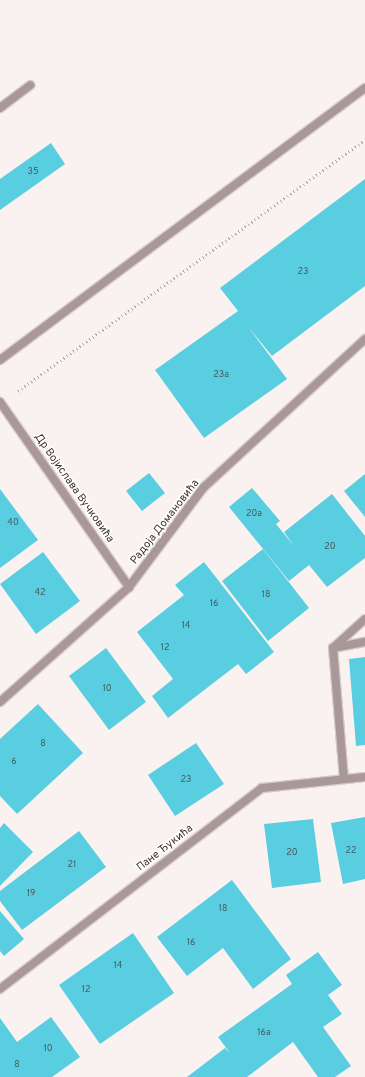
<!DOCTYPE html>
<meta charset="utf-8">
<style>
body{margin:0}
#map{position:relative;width:365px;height:1077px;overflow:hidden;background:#faf2f1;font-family:Overpass,sans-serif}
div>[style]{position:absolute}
.building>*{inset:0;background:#59cee1}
.path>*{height:2.5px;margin-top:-1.25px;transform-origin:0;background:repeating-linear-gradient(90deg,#b0a6a5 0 1px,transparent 0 4px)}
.roads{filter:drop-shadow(1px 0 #d5cccb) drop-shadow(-1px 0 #d5cccb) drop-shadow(0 1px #d5cccb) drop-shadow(0 -1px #d5cccb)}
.lane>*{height:8px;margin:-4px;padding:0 4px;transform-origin:4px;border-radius:4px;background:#a99897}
.street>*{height:8px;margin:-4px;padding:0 4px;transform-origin:4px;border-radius:4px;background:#a99897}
span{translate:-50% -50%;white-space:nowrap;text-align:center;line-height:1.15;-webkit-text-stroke:3px #fff;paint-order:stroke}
.number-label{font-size:9px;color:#485a5e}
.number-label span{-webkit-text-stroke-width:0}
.street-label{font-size:11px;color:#433433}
</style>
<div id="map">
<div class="building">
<i style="clip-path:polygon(51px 143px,65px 164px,0 210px,0 179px)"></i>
<i style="clip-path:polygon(365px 179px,365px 286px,272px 356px,249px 328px,287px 379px,204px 438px,155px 370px,238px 311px,220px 288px)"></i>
<i style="clip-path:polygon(149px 473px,165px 493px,142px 511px,126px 491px)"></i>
<i style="clip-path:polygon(365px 474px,365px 517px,344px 491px)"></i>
<i style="clip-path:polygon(252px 488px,280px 521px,276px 524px,294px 546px,284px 532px,332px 494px,365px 536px,365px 558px,327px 587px,309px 565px,289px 581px,229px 507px)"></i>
<i style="clip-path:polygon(0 489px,38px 540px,0 568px)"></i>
<i style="clip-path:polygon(263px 549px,309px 608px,268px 641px,222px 581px)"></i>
<i style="clip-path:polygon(43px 552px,80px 601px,36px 634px,0 584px)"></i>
<i style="clip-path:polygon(204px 562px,274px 652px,246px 674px,238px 664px,168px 718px,152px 696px,173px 679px,137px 632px,184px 595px,175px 585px)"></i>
<i style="clip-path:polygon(106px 648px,146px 702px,109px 730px,69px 676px)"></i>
<i style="clip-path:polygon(365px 657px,365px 745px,356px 746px,349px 659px)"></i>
<i style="clip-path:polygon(38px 704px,83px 753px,17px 814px,0 796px,0 739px)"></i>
<i style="clip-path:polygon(196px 743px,224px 784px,175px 816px,148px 775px)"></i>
<i style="clip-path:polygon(365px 817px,365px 879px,343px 884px,331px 823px)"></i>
<i style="clip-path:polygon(313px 819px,321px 882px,272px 888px,264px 824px)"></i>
<i style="clip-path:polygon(4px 823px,33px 852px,0 886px,0 828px)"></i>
<i style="clip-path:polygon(79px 831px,106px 867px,22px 930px,0 901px,0 891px)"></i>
<i style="clip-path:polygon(232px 880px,291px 959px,253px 989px,223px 948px,187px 976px,157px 937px)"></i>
<i style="clip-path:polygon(0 911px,24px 939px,4px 956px,0 951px)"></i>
<i style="clip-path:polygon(133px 933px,174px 993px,100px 1044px,59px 985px)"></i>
<i style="clip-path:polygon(318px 952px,342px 985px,328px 995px,342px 1014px,323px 1027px,351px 1066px,335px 1077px,318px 1077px,293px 1042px,247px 1077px,187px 1077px,225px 1048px,230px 1053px,218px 1037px,292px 984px,286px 975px)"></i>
<i style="clip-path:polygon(51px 1017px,80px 1057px,52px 1077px,0 1077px,0 1018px,17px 1042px)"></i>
</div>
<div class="path">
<i style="left:18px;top:391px;width:428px;rotate:-35.9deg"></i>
</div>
<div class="roads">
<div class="lane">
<i style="left:0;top:108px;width:38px;rotate:-37deg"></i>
<i style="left:333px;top:648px;width:131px;rotate:85.2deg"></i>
<i style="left:333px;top:648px;width:43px;rotate:-42.2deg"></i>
<i style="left:333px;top:648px;width:33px;rotate:-11deg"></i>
</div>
<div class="street">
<i style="left:0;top:360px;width:455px;rotate:-36.7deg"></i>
<i style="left:0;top:402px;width:226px;rotate:55.1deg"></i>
<i style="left:0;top:702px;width:173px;rotate:-41.7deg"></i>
<i style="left:129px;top:587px;width:124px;rotate:-53.2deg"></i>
<i style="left:203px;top:488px;width:220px;rotate:-42.6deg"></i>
<i style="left:0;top:989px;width:330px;rotate:-37.5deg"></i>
<i style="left:262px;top:788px;width:104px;rotate:-6.1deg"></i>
</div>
</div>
<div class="number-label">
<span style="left:33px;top:172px">35</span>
<span style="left:303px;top:272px">23</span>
<span style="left:221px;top:375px">23a</span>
<span style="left:254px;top:514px">20a</span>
<span style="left:13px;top:523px">40</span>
<span style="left:330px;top:547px">20</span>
<span style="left:40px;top:593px">42</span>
<span style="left:266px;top:595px">18</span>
<span style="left:214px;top:604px">16</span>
<span style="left:186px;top:626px">14</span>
<span style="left:165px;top:648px">12</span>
<span style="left:107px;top:689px">10</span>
<span style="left:43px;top:744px">8</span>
<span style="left:14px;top:762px">6</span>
<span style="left:186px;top:780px">23</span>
<span style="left:351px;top:851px">22</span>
<span style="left:292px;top:853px">20</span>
<span style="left:72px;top:865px">21</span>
<span style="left:31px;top:894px">19</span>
<span style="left:223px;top:909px">18</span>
<span style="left:191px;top:943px">16</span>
<span style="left:118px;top:966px">14</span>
<span style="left:86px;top:990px">12</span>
<span style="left:264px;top:1033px">16a</span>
<span style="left:48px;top:1049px">10</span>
<span style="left:17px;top:1065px">8</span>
</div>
<div class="street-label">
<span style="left:74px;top:488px;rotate:55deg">Др Војислава Вучковића</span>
<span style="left:165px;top:522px;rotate:-52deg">Радоја Домановића</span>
<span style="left:165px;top:848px;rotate:-38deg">Пане Ђукића</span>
</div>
</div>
